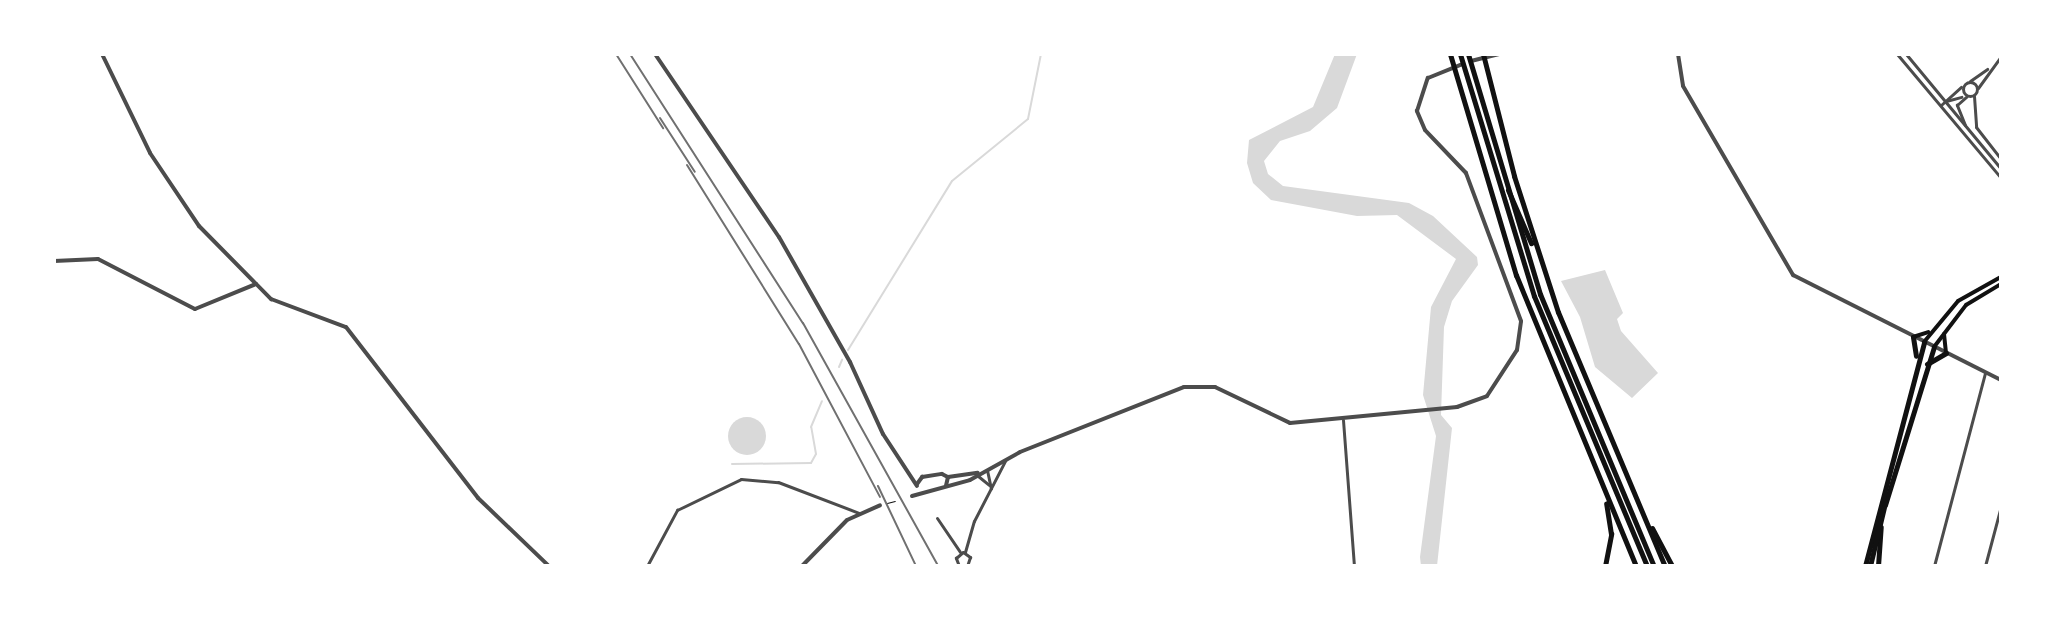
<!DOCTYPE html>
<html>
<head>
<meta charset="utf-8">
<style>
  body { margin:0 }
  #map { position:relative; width:2055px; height:620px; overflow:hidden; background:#fff; font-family:Inter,sans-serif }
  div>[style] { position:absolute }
  .water>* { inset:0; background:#d9d9d9 }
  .round { border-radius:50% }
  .stream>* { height:2px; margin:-1px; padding:0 1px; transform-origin:1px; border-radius:1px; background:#d9d9d9 }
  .path>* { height:1px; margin:-0.5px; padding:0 0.5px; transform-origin:0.5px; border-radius:0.5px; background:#111 }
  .minor>* { height:3px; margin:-1.5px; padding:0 1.5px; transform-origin:1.5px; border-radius:1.5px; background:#4c4c4c }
  .minor>.ring { margin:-1.5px; padding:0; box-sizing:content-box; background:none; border:3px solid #4c4c4c; border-radius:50% }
  .tertiary>* { height:4px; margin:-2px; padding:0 2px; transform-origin:2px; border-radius:2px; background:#4c4c4c }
  .secondary>* { height:4px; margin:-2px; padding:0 2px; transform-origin:2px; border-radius:2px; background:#111 }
  .trunk>* { height:5px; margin:-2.5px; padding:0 2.5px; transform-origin:2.5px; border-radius:2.5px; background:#111 }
  .motorway>* { height:5px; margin:-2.5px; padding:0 2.5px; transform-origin:2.5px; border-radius:2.5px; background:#111 }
  .rail>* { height:2px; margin:-1px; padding:0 1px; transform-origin:1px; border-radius:1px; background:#707070 }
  span { translate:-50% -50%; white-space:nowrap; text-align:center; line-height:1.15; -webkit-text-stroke:6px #fff; paint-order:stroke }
  .frame { position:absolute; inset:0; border:56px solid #fff; pointer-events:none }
</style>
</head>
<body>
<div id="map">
  <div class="water">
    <div style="clip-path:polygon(1335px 54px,1357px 54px,1337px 108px,1310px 131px,1280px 141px,1264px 161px,1268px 174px,1283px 186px,1409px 203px,1433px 216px,1477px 257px,1478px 265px,1452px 301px,1444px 327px,1441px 415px,1452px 428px,1437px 566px,1421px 566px,1420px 557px,1436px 436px,1423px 395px,1431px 307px,1456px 259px,1397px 215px,1357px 216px,1271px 200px,1253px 183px,1247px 163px,1249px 140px,1313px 107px)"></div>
    <div style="clip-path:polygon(1605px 270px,1623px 313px,1617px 319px,1621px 331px,1658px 373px,1632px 398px,1595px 367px,1580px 317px,1561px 281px)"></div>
    <div class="round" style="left:728px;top:417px;width:38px;height:38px"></div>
  </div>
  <div class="stream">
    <div style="left:848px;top:350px;width:198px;rotate:-58.4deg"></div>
    <div style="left:952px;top:181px;width:98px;rotate:-39.2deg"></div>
    <div style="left:1028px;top:119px;width:66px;rotate:-78.7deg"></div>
    <div style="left:839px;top:367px;width:8px;rotate:-67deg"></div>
    <div style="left:732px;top:464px;width:79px;rotate:-0.7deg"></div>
    <div style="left:811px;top:463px;width:10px;rotate:-61deg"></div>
    <div style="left:816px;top:454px;width:27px;rotate:-100deg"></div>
    <div style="left:811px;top:427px;width:28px;rotate:-67deg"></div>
  </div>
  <div class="path">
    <div style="left:887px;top:503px;width:8px;rotate:-14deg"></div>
  </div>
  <div class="minor">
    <div style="left:1897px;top:54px;width:162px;rotate:50deg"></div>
    <div style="left:1906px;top:54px;width:149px;rotate:50.4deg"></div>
    <div style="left:1970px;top:81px;width:21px;rotate:-35deg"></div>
    <div class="ring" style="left:1963px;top:82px;width:11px;height:11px"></div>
    <div style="left:1978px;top:88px;width:39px;rotate:-54deg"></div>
    <div style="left:1974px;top:96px;width:31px;rotate:86deg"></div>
    <div style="left:1976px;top:127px;width:41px;rotate:52deg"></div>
    <div style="left:1946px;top:101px;width:16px;rotate:-15deg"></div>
    <div style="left:1941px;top:105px;width:27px;rotate:-42deg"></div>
    <div style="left:1965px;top:125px;width:22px;rotate:-112deg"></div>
    <div style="left:1957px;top:105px;width:13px;rotate:-42deg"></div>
    <div style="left:1343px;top:420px;width:146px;rotate:85.7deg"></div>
    <div style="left:987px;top:470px;width:19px;rotate:78deg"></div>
    <div style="left:978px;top:476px;width:14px;rotate:39deg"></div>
    <div style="left:937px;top:518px;width:41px;rotate:55.9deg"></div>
    <div style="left:965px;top:552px;width:32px;rotate:-74deg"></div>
    <div style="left:974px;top:521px;width:68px;rotate:-62.7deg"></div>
    <div style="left:647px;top:566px;width:64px;rotate:-61.8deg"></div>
    <div style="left:677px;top:510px;width:71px;rotate:-25.8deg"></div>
    <div style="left:741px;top:479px;width:37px;rotate:5deg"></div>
    <div style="left:778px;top:482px;width:87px;rotate:20.9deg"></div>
    <div style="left:959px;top:566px;width:9px;rotate:-111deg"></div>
    <div style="left:956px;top:558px;width:9px;rotate:-41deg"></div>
    <div style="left:963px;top:552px;width:9px;rotate:36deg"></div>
    <div style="left:970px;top:557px;width:9px;rotate:108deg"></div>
    <div style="left:1934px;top:566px;width:200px;rotate:-75.2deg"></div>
    <div style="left:1985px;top:566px;width:62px;rotate:-75.1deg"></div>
  </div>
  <div class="tertiary">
    <div style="left:102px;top:54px;width:110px;rotate:64.1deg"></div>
    <div style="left:150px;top:153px;width:88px;rotate:56.1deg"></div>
    <div style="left:199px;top:226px;width:103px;rotate:45.4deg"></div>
    <div style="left:271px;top:299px;width:80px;rotate:20.5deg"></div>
    <div style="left:346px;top:327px;width:216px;rotate:52.3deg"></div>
    <div style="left:478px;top:498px;width:98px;rotate:43.8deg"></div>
    <div style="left:655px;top:54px;width:221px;rotate:55.9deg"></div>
    <div style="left:779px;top:237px;width:144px;rotate:60.4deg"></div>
    <div style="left:850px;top:362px;width:79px;rotate:65.4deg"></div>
    <div style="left:883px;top:434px;width:62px;rotate:56.8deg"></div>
    <div style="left:1678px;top:54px;width:32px;rotate:81deg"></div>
    <div style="left:1683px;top:86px;width:219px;rotate:59.8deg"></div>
    <div style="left:1793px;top:275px;width:233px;rotate:26.8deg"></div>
    <div style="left:1471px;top:61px;width:30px;rotate:-14deg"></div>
    <div style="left:54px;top:261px;width:44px;rotate:-2.6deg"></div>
    <div style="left:98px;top:259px;width:109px;rotate:27.3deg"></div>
    <div style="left:195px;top:309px;width:66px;rotate:-22.3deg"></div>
    <div style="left:948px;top:477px;width:30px;rotate:-8deg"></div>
    <div style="left:917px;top:484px;width:9px;rotate:-54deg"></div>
    <div style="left:922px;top:477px;width:20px;rotate:-9deg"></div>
    <div style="left:942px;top:474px;width:7px;rotate:27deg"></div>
    <div style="left:948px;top:477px;width:9px;rotate:103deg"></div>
    <div style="left:912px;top:496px;width:60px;rotate:-15.4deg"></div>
    <div style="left:970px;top:480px;width:57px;rotate:-29.2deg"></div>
    <div style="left:1020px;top:452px;width:176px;rotate:-21.6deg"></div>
    <div style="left:1184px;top:387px;width:31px"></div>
    <div style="left:1215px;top:387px;width:83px;rotate:25.6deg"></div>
    <div style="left:1290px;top:423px;width:168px;rotate:-5.5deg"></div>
    <div style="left:1457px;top:407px;width:32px;rotate:-20deg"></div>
    <div style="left:1487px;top:396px;width:55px;rotate:-56.9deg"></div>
    <div style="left:1517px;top:350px;width:29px;rotate:-82deg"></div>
    <div style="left:1521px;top:321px;width:158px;rotate:-110.4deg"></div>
    <div style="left:1466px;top:173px;width:59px;rotate:-133.6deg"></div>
    <div style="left:1425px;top:130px;width:21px;rotate:-113deg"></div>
    <div style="left:1417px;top:111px;width:35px;rotate:-72deg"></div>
    <div style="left:1428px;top:78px;width:37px;rotate:-22deg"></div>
    <div style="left:802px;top:566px;width:64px;rotate:-45.6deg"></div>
    <div style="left:847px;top:520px;width:36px;rotate:-24deg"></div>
  </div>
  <div class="secondary">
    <div style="left:1944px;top:334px;width:19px;rotate:84deg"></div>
    <div style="left:1913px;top:337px;width:16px;rotate:-18deg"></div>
    <div style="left:1924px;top:342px;width:53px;rotate:-50.3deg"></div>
    <div style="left:1958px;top:301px;width:49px;rotate:-29.2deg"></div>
    <div style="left:1934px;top:347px;width:53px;rotate:-52.7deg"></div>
    <div style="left:1966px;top:305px;width:41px;rotate:-31deg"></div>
  </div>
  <div class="trunk">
    <div style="left:1913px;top:337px;width:19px;rotate:81deg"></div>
    <div style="left:1927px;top:364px;width:22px;rotate:-30deg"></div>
    <div style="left:1885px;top:505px;width:165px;rotate:-72.8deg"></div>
    <div style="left:1865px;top:566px;width:232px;rotate:-75.2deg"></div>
    <div style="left:1878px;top:566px;width:39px;rotate:-86deg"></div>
  </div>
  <div class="motorway">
    <div style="left:1450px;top:54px;width:231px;rotate:73.4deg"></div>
    <div style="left:1516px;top:275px;width:315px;rotate:67.6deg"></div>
    <div style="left:1460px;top:54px;width:253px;rotate:73deg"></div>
    <div style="left:1534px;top:296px;width:293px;rotate:67.3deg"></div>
    <div style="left:1468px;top:54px;width:251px;rotate:73.3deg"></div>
    <div style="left:1540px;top:294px;width:295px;rotate:67.3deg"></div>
    <div style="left:1483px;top:54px;width:126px;rotate:75.7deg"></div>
    <div style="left:1514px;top:176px;width:143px;rotate:72.1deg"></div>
    <div style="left:1558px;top:312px;width:276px;rotate:67.2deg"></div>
    <div style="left:1508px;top:190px;width:58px;rotate:66.5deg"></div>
    <div style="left:1652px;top:528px;width:43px;rotate:62.2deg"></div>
    <div style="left:1605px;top:566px;width:33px;rotate:-79deg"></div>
    <div style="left:1611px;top:534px;width:31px;rotate:-99deg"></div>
    <div style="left:1870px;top:566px;width:65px;rotate:-76.6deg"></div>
  </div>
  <div class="rail">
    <div style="left:616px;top:54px;width:88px;rotate:57.6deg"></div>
    <div style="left:630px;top:54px;width:320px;rotate:57.3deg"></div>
    <div style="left:803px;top:323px;width:278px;rotate:60.9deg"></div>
    <div style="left:660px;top:118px;width:64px;rotate:57.1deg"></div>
    <div style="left:687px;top:165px;width:211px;rotate:58deg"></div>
    <div style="left:799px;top:344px;width:173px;rotate:62.1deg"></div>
    <div style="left:878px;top:486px;width:89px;rotate:64.6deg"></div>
  </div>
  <div class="frame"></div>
</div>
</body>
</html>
